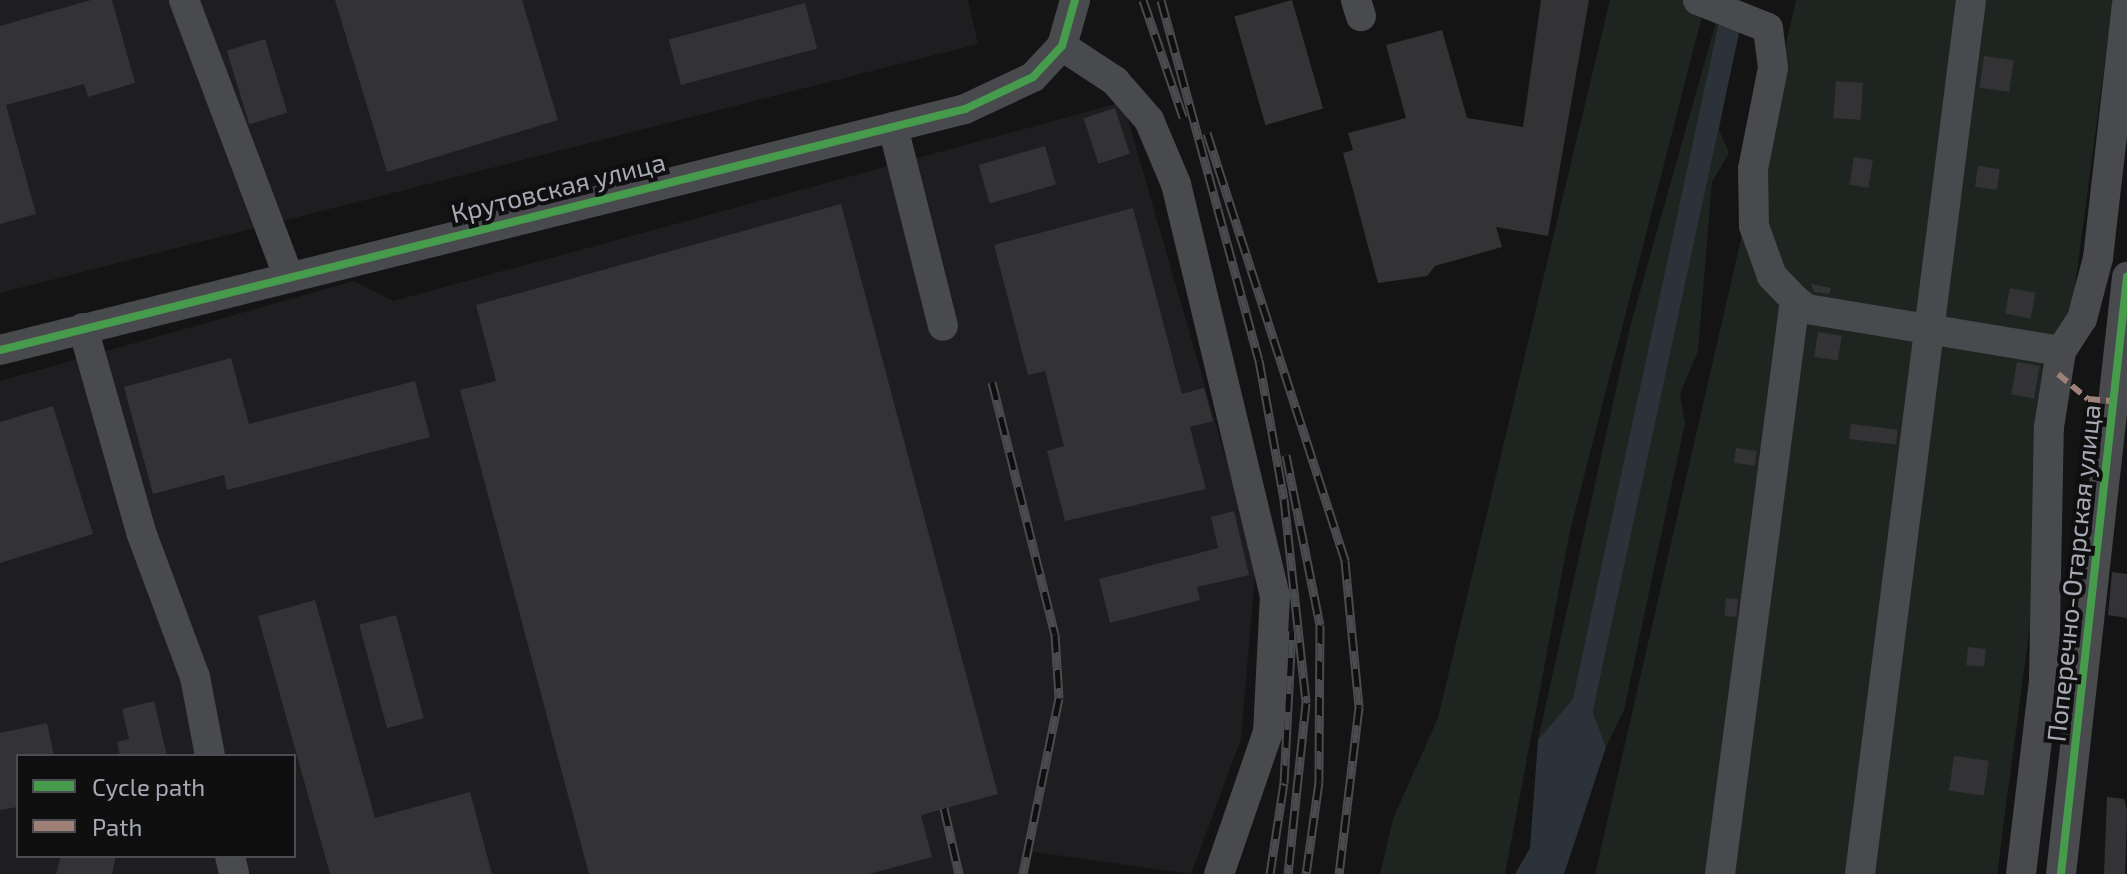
<!DOCTYPE html>
<html>
<head>
<meta charset="utf-8">
<style>
  body { margin:0 }
  #map { position:relative; width:2127px; height:874px; overflow:hidden; background:#141415; font-family:"Exo 2",sans-serif }
  div>[style] { position:absolute }
  .built>* { inset:0; background:#1e1e20 }
  .green>* { inset:0; background:#1e2520 }
  .water>* { inset:0; background:#2c3239 }
  .canal>* { height:22px; margin:-11px; padding:0 11px; transform-origin:11px; border-radius:11px; background:#2c3239 }
  .building>* { inset:0; background:#333336; transform-origin:0 0 }
  .minor>* { height:30px; margin:-15px; padding:0 15px; transform-origin:15px; border-radius:15px; background:#494a4d }
  .rail>* { height:9px; margin-top:-4.5px; transform-origin:0; background:repeating-linear-gradient(90deg,#0f0f10 0 18px,#4a4b4e 0 36px); box-sizing:border-box; border-block:2px solid #4a4b4e }
  .quiet>* { height:6px; margin-top:-3px; transform-origin:0; background:repeating-linear-gradient(90deg,#9e8076 0 12px,transparent 0 18px) }
  .cycleway>* { height:8px; margin:-4px; padding:0 4px; transform-origin:4px; border-radius:4px; background:#469c4c }
  span { translate:-50% -50%; white-space:nowrap; text-align:center; line-height:1.15; -webkit-text-stroke:8px #0f0f10; paint-order:stroke }
  .street-label { font-size:26px; color:#a7aab5 }
  .legend { position:absolute; left:16px; top:754px; width:280px; height:104px; box-sizing:border-box; background:#0f0f10; border:2px solid #4c4d52; margin:0; padding:10px 14px; list-style:none; font-size:24px; color:#a7aab5 }
  .legend li { display:flex; align-items:center; gap:16px; height:40px }
  .legend b { width:40px; border:2px solid #4c4d52 }
</style>
</head>
<body>
<div id="map">
  <div class="built">
    <div style="clip-path:polygon(0 0,968px 0,978px 44px,0 293px)"></div>
    <div style="clip-path:polygon(evenodd,1123px 102px,1256px 563px,1241px 739px,1191px 874px,1033px 852px,1028px 874px,0 874px,0 381px,354px 281px,393px 301px,1123px 102px,18px 756px,294px 756px,294px 856px,18px 856px,18px 756px)"></div>
  </div>
  <div class="green">
    <div style="clip-path:polygon(1610px 0,1706px 0,1570px 531px,1505px 874px,1380px 874px,1393px 819px,1438px 718px)"></div>
    <div style="clip-path:polygon(1796px 0,2113px 0,1997px 874px,1595px 874px)"></div>
    <div style="clip-path:polygon(1716px 22px,1734px 53px,1719px 130px,1729px 153px,1712px 182px,1698px 351px,1680px 394px,1685px 423px,1624px 710px,1606px 747px,1583px 687px,1538px 740px,1630px 327px)"></div>
  </div>
  <div class="water">
    <div style="clip-path:polygon(1583px 687px,1606px 747px,1564px 874px,1515px 874px,1530px 848px,1538px 740px)"></div>
  </div>
  <div class="canal">
    <div style="left:1580px;top:718px;width:711px;rotate:-77.82deg"></div>
  </div>
  <div class="building">
    <div style="clip-path:polygon(91px 0,112px 0,135px 83px,88px 97px,84px 84px,6px 105px,36px 214px,0 224px,0 26px)"></div>
    <div style="clip-path:polygon(335px 0,522px 0,558px 120px,387px 172px)"></div>
    <div style="left:1292px;top:0;width:113px;height:60px;rotate:74deg"></div>
    <div style="clip-path:polygon(1541px 0,1589px 0,1548px 236px,1496px 227px,1502px 247px,1435px 266px,1427px 276px,1378px 283px,1343px 153px,1353px 150px,1348px 133px,1406px 118px,1386px 45px,1442px 30px,1467px 118px,1523px 127px)"></div>
    <div style="left:805px;top:3px;width:47px;height:141px;rotate:75deg"></div>
    <div style="left:265px;top:39px;width:77px;height:40px;rotate:73deg"></div>
    <div style="left:1984px;top:56px;width:30px;height:32px;rotate:8deg"></div>
    <div style="left:1836px;top:81px;width:27px;height:37px;rotate:4deg"></div>
    <div style="left:1115px;top:108px;width:48px;height:33px;rotate:72deg"></div>
    <div style="left:1045px;top:146px;width:40px;height:69px;rotate:74deg"></div>
    <div style="left:1854px;top:157px;width:19px;height:28px;rotate:9deg"></div>
    <div style="left:1978px;top:166px;width:22px;height:21px;rotate:8deg"></div>
    <div style="clip-path:polygon(841px 204px,998px 794px,921px 815px,932px 857px,869px 874px,589px 874px,460px 390px,496px 381px,476px 305px)"></div>
    <div style="clip-path:polygon(1133px 208px,1182px 394px,1204px 388px,1213px 421px,1190px 427px,1206px 489px,1065px 521px,1047px 451px,1064px 446px,1045px 371px,1028px 375px,994px 245px)"></div>
    <div style="clip-path:polygon(1811px 284px,1831px 288px,1829px 294px,1814px 292px)"></div>
    <div style="left:2010px;top:288px;width:26px;height:26px;rotate:11deg"></div>
    <div style="left:1818px;top:332px;width:24px;height:25px;rotate:9deg"></div>
    <div style="clip-path:polygon(231px 358px,249px 424px,415px 381px,430px 437px,227px 490px,224px 475px,153px 494px,124px 387px)"></div>
    <div style="left:2017px;top:362px;width:23px;height:33px;rotate:10deg"></div>
    <div style="clip-path:polygon(53px 406px,93px 534px,0 563px,0 422px)"></div>
    <div style="left:1851px;top:424px;width:47px;height:15px;rotate:7deg"></div>
    <div style="left:1736px;top:448px;width:21px;height:15px;rotate:8deg"></div>
    <div style="clip-path:polygon(1234px 511px,1249px 575px,1197px 587px,1200px 600px,1110px 623px,1099px 579px,1218px 548px,1211px 517px)"></div>
    <div style="clip-path:polygon(2112px 572px,2127px 574px,2127px 618px,2108px 615px)"></div>
    <div style="left:1726px;top:598px;width:12px;height:18px;rotate:5deg"></div>
    <div style="clip-path:polygon(315px 600px,375px 818px,470px 792px,492px 874px,330px 874px,258px 616px)"></div>
    <div style="left:396px;top:615px;width:107px;height:38px;rotate:75deg"></div>
    <div style="left:1968px;top:647px;width:18px;height:18px;rotate:6deg"></div>
    <div style="clip-path:polygon(154px 701px,167px 756px,120px 756px,117px 742px,129px 739px,122px 709px)"></div>
    <div style="clip-path:polygon(47px 723px,54px 756px,18px 756px,18px 807px,0 810px,0 733px)"></div>
    <div style="left:1954px;top:756px;width:35px;height:35px;rotate:8deg"></div>
    <div style="clip-path:polygon(2107px 797px,2124px 799px,2127px 811px,2125px 874px,2104px 874px)"></div>
    <div style="clip-path:polygon(61px 856px,116px 856px,112px 874px,56px 874px)"></div>
  </div>
  <div class="minor">
    <div style="left:184px;top:0;width:292px;rotate:69.3deg"></div>
    <div style="left:1356px;top:0;width:17px;rotate:73deg"></div>
    <div style="left:1698px;top:0;width:75px;rotate:21.8deg"></div>
    <div style="left:1768px;top:28px;width:40px;rotate:82.9deg"></div>
    <div style="left:1773px;top:68px;width:103px;rotate:101.2deg"></div>
    <div style="left:1753px;top:169px;width:57px;rotate:89deg"></div>
    <div style="left:1754px;top:226px;width:53px;rotate:70.2deg"></div>
    <div style="left:1772px;top:276px;width:33px;rotate:46deg"></div>
    <div style="left:1795px;top:300px;width:15px;rotate:37deg"></div>
    <div style="left:1807px;top:309px;width:257px;rotate:9.4deg"></div>
    <div style="left:1062px;top:46px;width:64px;rotate:33.4deg"></div>
    <div style="left:1115px;top:81px;width:52px;rotate:48.9deg"></div>
    <div style="left:1149px;top:120px;width:69px;rotate:67.1deg"></div>
    <div style="left:1176px;top:184px;width:423px;rotate:76.5deg"></div>
    <div style="left:1275px;top:595px;width:137px;rotate:92.9deg"></div>
    <div style="left:1268px;top:732px;width:150px;rotate:109deg"></div>
    <div style="left:893px;top:127px;width:205px;rotate:75.9deg"></div>
    <div style="left:83px;top:328px;width:212px;rotate:74.1deg"></div>
    <div style="left:141px;top:532px;width:155px;rotate:69.6deg"></div>
    <div style="left:195px;top:677px;width:80px;rotate:79.2deg"></div>
    <div style="left:0;top:350px;width:995px;rotate:-14.02deg"></div>
    <div style="left:965px;top:109px;width:75px;rotate:-25.2deg"></div>
    <div style="left:1033px;top:77px;width:42px;rotate:-46.9deg"></div>
    <div style="left:1062px;top:46px;width:48px;rotate:-74.2deg"></div>
    <div style="left:230px;top:856px;width:18px;rotate:77deg"></div>
    <div style="left:1720px;top:874px;width:579px;rotate:-82.56deg"></div>
    <div style="left:1860px;top:874px;width:881px;rotate:-82.76deg"></div>
    <div style="left:2021px;top:874px;width:195px;rotate:-83.2deg"></div>
    <div style="left:2044px;top:680px;width:253px;rotate:-88.9deg"></div>
    <div style="left:2049px;top:427px;width:77px;rotate:-81deg"></div>
    <div style="left:2061px;top:351px;width:38px;rotate:-57deg"></div>
    <div style="left:2082px;top:319px;width:63px;rotate:-75.3deg"></div>
    <div style="left:2098px;top:258px;width:255px;rotate:-83.5deg"></div>
    <div style="left:2061px;top:874px;width:601px;rotate:-83.69deg"></div>
  </div>
  <div class="rail">
    <div style="left:1143px;top:0;width:124px;rotate:71.1deg"></div>
    <div style="left:1161px;top:0;width:373px;rotate:74.8deg"></div>
    <div style="left:1259px;top:360px;width:141px;rotate:79.8deg"></div>
    <div style="left:1284px;top:499px;width:205px;rotate:83.8deg"></div>
    <div style="left:1306px;top:703px;width:172px;rotate:96deg"></div>
    <div style="left:1207px;top:133px;width:450px;rotate:72.1deg"></div>
    <div style="left:1345px;top:561px;width:147px;rotate:84.5deg"></div>
    <div style="left:1359px;top:707px;width:168px;rotate:96.8deg"></div>
    <div style="left:992px;top:382px;width:260px;rotate:76deg"></div>
    <div style="left:1055px;top:634px;width:64px;rotate:86.4deg"></div>
    <div style="left:1059px;top:698px;width:180px;rotate:101.6deg"></div>
    <div style="left:1286px;top:455px;width:173px;rotate:78.7deg"></div>
    <div style="left:1320px;top:625px;width:157px;rotate:90.4deg"></div>
    <div style="left:1319px;top:782px;width:93px;rotate:98deg"></div>
    <div style="left:944px;top:808px;width:68px;rotate:77.2deg"></div>
    <div style="left:1270px;top:874px;width:92px;rotate:-81.3deg"></div>
    <div style="left:1284px;top:783px;width:152px;rotate:-87deg"></div>
  </div>
  <div class="quiet">
    <div style="left:2058px;top:374px;width:39px;rotate:40deg"></div>
    <div style="left:2088px;top:399px;width:23px;rotate:5deg"></div>
  </div>
  <div class="cycleway">
    <div style="left:0;top:350px;width:995px;rotate:-14.02deg"></div>
    <div style="left:965px;top:109px;width:75px;rotate:-25.2deg"></div>
    <div style="left:1033px;top:77px;width:42px;rotate:-46.9deg"></div>
    <div style="left:1062px;top:46px;width:48px;rotate:-74.2deg"></div>
    <div style="left:2061px;top:874px;width:601px;rotate:-83.69deg"></div>
  </div>
  <div class="street-label">
    <span style="left:558px;top:187px;rotate:-14deg">Крутовская улица</span>
    <span style="left:2073px;top:573px;rotate:-84deg">Поперечно-Отарская улица</span>
  </div>
  <ul class="legend">
  <li><b style="height:10px;background:#469c4c"></b>Cycle path</li>
  <li><b style="height:10px;background:#9e8076"></b>Path</li>
  </ul>
</div>
</body>
</html>
